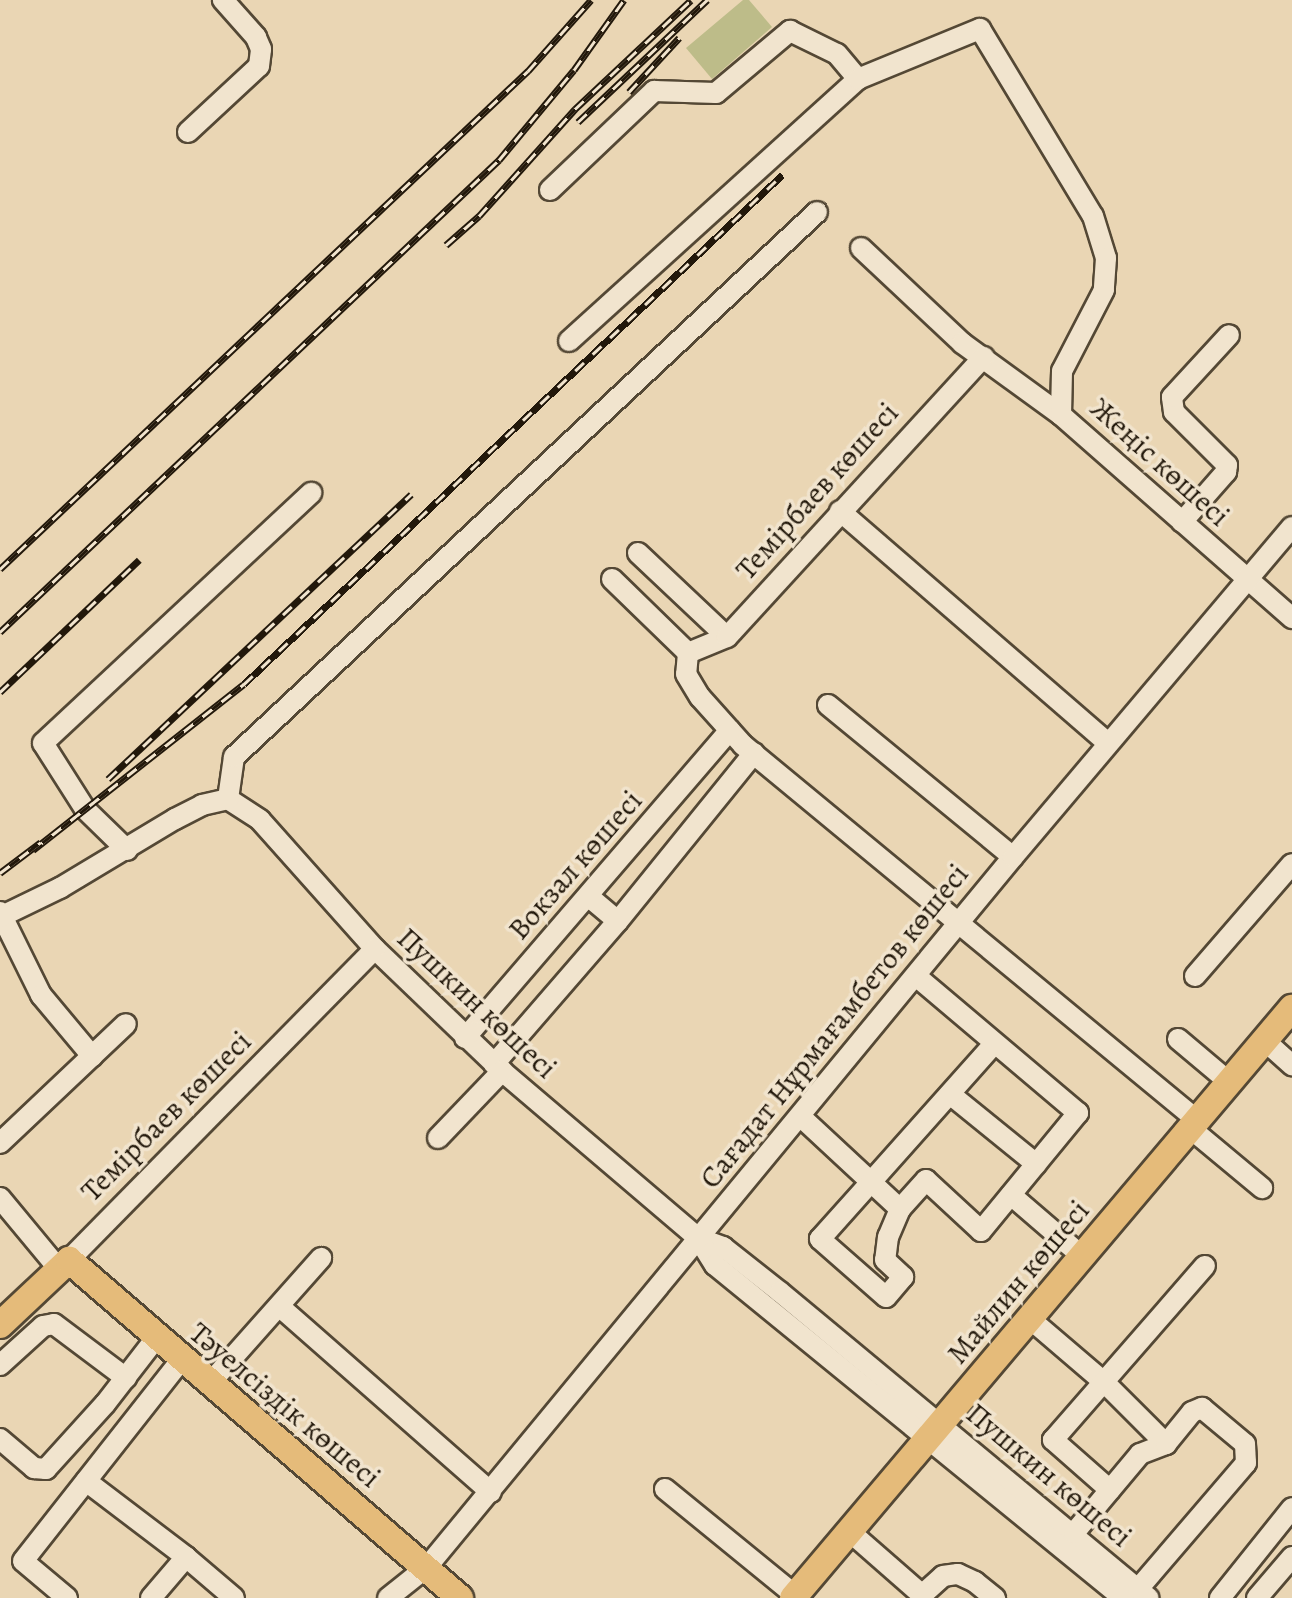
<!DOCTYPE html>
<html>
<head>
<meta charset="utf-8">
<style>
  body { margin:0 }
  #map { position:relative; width:1292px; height:1598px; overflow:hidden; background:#ead6b4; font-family:Alegreya,serif }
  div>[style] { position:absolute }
  .green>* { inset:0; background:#bdbc89 }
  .roads { filter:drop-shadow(2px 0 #544835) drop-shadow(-2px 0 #544835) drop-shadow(0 2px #544835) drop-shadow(0 -2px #544835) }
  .minor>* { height:20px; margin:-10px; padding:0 10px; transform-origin:10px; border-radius:10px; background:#f1e4ce }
  .major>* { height:26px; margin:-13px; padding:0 13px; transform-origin:13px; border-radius:13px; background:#e5bb7a }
  .rail>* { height:7px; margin-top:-3.5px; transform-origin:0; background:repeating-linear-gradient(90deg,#f1e4ce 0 12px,#22180b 0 24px); box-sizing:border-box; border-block:2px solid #22180b }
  span { translate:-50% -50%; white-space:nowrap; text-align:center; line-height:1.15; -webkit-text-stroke:7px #f1e4ce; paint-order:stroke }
  .street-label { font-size:30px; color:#22180b }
</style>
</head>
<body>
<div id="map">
  <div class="green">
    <div style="clip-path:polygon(743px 0,749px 0,772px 27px,712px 79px,686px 48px)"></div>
  </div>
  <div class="roads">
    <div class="minor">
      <div style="left:188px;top:132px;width:97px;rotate:-42.9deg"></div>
      <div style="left:259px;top:66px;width:17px;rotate:-83deg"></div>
      <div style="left:261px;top:49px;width:13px;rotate:-113deg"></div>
      <div style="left:256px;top:37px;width:50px;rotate:-131.7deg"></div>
      <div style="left:550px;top:190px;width:144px;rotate:-43.6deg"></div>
      <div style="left:654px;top:91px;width:62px;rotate:1.8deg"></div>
      <div style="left:716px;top:93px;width:97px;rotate:-40deg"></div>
      <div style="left:790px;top:31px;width:52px;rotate:26.1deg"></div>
      <div style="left:837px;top:54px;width:33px;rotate:50deg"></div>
      <div style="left:861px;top:248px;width:139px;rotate:43.2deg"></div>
      <div style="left:962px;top:343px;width:122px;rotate:36deg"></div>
      <div style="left:1061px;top:415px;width:308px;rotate:41.3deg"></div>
      <div style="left:569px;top:341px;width:390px;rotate:-42.2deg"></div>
      <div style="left:858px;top:79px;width:132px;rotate:-22.3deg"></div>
      <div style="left:980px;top:29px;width:218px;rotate:58.9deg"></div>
      <div style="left:1093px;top:216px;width:44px;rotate:72.8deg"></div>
      <div style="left:1106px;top:258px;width:32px;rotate:94deg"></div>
      <div style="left:1104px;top:290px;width:91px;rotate:117.4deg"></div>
      <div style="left:1062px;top:371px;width:44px;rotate:91.3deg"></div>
      <div style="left:840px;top:511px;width:354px;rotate:40.9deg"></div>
      <div style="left:1182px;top:522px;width:67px;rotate:-48.7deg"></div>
      <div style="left:1226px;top:472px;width:7px;rotate:-82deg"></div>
      <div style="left:1227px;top:465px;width:75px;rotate:-135deg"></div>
      <div style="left:1174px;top:412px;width:15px;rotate:-98deg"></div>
      <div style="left:1172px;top:397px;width:84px;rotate:-47.4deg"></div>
      <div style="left:638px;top:553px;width:122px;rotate:43.3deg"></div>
      <div style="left:612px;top:579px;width:106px;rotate:44.2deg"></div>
      <div style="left:688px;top:653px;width:21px;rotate:95deg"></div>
      <div style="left:686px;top:674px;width:27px;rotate:59deg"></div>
      <div style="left:700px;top:697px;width:64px;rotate:48.1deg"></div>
      <div style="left:743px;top:745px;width:589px;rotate:39.56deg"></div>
      <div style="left:688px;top:653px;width:42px;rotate:-22.3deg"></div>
      <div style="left:727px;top:637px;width:380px;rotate:-47.5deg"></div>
      <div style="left:828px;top:705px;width:239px;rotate:39.4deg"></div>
      <div style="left:228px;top:799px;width:38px;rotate:33deg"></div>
      <div style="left:260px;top:820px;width:173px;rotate:48.3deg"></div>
      <div style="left:375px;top:949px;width:176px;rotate:43.8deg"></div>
      <div style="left:502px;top:1071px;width:257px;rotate:40.4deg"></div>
      <div style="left:698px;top:1238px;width:27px;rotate:20deg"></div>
      <div style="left:723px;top:1247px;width:73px;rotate:38.3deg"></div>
      <div style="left:780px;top:1292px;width:479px;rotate:39.7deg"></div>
      <div style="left:228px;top:799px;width:42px;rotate:-81.9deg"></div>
      <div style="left:234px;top:757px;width:798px;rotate:-43.07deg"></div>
      <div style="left:127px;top:850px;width:59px;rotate:-135.7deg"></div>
      <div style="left:85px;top:809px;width:78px;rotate:-122.5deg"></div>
      <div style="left:43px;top:743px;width:367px;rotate:-43deg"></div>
      <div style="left:588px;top:896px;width:39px;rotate:40deg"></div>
      <div style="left:0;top:912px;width:93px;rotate:63.7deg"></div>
      <div style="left:41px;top:995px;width:80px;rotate:50.1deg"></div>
      <div style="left:0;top:917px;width:67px;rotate:-25.8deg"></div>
      <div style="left:60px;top:888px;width:134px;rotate:-31deg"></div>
      <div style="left:175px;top:819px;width:30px;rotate:-27deg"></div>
      <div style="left:202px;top:805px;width:27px;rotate:-13deg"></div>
      <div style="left:1195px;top:976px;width:148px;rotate:-49.1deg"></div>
      <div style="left:465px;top:1038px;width:406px;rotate:-49.3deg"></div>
      <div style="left:1178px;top:1039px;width:67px;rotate:40.1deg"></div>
      <div style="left:1264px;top:1040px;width:38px;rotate:42deg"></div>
      <div style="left:494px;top:1064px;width:189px;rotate:-49.1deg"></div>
      <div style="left:618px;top:921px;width:216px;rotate:-51deg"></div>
      <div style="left:950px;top:1094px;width:111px;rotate:39.1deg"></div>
      <div style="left:800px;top:1116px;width:97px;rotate:42.9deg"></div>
      <div style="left:871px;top:1182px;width:40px;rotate:43deg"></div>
      <div style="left:900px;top:1209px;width:30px;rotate:113deg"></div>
      <div style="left:888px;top:1237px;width:23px;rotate:97deg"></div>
      <div style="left:885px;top:1260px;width:25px;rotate:43deg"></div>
      <div style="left:903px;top:1277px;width:26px;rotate:130deg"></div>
      <div style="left:886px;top:1297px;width:88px;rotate:-138.7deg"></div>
      <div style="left:820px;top:1239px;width:76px;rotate:-48.2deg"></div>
      <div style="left:871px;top:1182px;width:185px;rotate:-48.3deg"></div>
      <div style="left:1190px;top:1128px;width:94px;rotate:39.8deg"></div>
      <div style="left:438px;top:1138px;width:93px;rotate:-46.3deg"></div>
      <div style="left:0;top:1143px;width:173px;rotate:-43.4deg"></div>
      <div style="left:1011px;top:1195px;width:94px;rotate:40.7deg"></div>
      <div style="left:0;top:1198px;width:92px;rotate:50.3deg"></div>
      <div style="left:900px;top:1209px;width:39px;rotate:-48deg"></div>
      <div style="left:926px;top:1180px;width:75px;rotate:42.8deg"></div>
      <div style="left:981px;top:1231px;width:153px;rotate:-50.6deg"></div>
      <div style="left:1078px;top:1113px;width:212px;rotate:-139.8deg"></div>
      <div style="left:698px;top:1238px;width:32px;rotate:58deg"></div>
      <div style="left:715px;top:1265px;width:527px;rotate:39.22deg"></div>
      <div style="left:69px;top:1260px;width:436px;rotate:-45.5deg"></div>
      <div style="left:279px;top:1306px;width:282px;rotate:41.3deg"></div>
      <div style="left:1029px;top:1318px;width:99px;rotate:40.5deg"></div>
      <div style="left:1104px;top:1382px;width:88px;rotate:45deg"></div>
      <div style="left:0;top:1365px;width:58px;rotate:-42.2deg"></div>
      <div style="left:43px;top:1326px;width:11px;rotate:-10deg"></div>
      <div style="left:54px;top:1324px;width:90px;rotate:36.9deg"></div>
      <div style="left:211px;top:1382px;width:166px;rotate:-48.4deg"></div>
      <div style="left:0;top:1439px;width:45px;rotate:40.5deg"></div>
      <div style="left:34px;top:1468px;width:12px;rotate:5deg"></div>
      <div style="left:46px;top:1469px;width:88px;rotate:-47.8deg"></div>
      <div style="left:105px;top:1404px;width:83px;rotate:-52.3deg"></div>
      <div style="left:86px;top:1481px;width:126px;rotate:37.2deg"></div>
      <div style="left:665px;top:1489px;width:168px;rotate:39.2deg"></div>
      <div style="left:1110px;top:1490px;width:76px;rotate:-138.7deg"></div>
      <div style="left:1053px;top:1440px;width:231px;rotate:-48.9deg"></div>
      <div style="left:849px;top:1531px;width:97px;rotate:41.2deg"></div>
      <div style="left:922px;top:1595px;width:28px;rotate:-42deg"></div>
      <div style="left:943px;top:1576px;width:15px;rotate:-8deg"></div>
      <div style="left:958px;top:1574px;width:19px;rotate:25deg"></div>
      <div style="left:975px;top:1582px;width:26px;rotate:39deg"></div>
      <div style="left:1074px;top:1533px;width:103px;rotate:-50.1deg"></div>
      <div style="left:1140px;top:1454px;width:28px;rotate:-21deg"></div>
      <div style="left:1166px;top:1444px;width:41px;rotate:-50.9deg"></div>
      <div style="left:1192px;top:1412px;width:11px;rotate:-22deg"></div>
      <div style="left:1202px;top:1408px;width:56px;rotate:39.9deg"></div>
      <div style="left:1245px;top:1444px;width:19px;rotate:87deg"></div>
      <div style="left:1246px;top:1463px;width:166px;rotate:130.6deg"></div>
      <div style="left:67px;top:1598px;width:57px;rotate:-139.9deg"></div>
      <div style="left:23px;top:1561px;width:257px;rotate:-51.8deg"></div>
      <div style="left:151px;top:1598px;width:54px;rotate:-49.5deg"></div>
      <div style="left:186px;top:1557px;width:63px;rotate:40.5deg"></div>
      <div style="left:388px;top:1598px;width:50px;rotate:-38.5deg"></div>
      <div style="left:427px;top:1567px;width:921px;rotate:-50.47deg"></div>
      <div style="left:1013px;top:857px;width:432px;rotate:-49.8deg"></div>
      <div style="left:1220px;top:1598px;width:115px;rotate:-51.3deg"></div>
      <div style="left:1257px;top:1598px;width:54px;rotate:-49.5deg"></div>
    </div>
    <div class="major">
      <div style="left:0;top:1325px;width:95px;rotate:-43.3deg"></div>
      <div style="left:69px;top:1260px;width:517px;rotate:40.84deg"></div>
      <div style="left:793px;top:1598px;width:773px;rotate:-49.78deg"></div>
    </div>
  </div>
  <div class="rail">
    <div style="left:629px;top:92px;width:74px;rotate:-47.2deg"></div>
    <div style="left:578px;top:122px;width:178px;rotate:-43.4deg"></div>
    <div style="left:446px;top:245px;width:44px;rotate:-41.3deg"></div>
    <div style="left:479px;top:216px;width:144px;rotate:-48.1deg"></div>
    <div style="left:575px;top:109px;width:159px;rotate:-43.2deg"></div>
    <div style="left:0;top:569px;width:726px;rotate:-43.33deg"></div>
    <div style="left:528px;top:71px;width:95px;rotate:-48.4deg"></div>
    <div style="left:0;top:632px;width:687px;rotate:-43.41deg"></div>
    <div style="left:499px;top:160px;width:117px;rotate:-50.2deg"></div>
    <div style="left:574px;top:70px;width:86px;rotate:-54.5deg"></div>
    <div style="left:0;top:692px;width:192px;rotate:-43.5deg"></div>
    <div style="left:108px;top:779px;width:416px;rotate:-43.2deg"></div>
    <div style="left:33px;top:850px;width:268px;rotate:-38.2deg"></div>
    <div style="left:244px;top:684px;width:741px;rotate:-43.41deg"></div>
    <div style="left:0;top:873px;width:51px;rotate:-37.1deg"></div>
  </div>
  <div class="street-label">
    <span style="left:1160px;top:462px;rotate:42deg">Жеңіс көшесі</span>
    <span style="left:817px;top:491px;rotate:-48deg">Темірбаев көшесі</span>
    <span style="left:575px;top:865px;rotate:-49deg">Вокзал көшесі</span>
    <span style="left:477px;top:1003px;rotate:43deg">Пушкин көшесі</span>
    <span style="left:834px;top:1026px;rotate:-51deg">Сағадат Нұрмағамбетов көшесі</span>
    <span style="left:166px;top:1116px;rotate:-45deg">Темірбаев көшесі</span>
    <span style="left:1018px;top:1282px;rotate:-50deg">Майлин көшесі</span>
    <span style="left:285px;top:1405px;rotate:40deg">Тәуелсіздік көшесі</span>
    <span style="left:1049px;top:1475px;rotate:40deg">Пушкин көшесі</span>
  </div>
</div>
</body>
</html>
